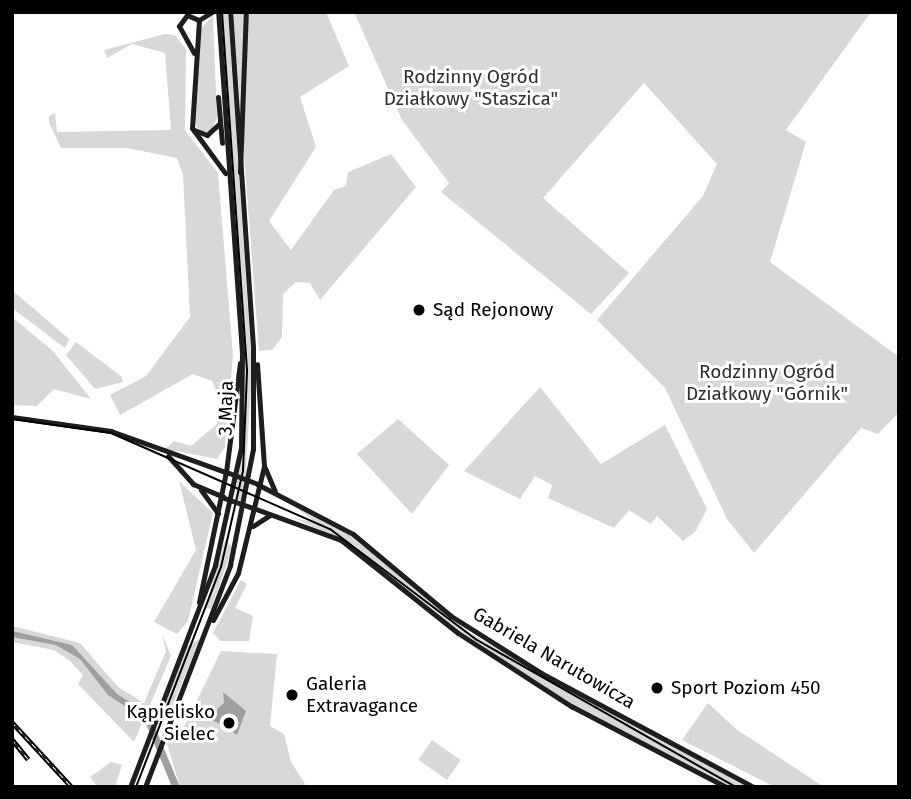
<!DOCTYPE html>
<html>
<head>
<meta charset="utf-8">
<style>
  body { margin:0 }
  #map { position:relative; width:911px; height:799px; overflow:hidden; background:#fff; font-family:"Fira Sans",sans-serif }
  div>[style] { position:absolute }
  .green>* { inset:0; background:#d8d8d8; transform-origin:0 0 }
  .water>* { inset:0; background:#9f9f9f }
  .secondary>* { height:5px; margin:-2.5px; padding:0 2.5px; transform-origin:2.5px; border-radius:2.5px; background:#1e1e1e }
  .tram>* { height:2px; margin:-1px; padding:0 1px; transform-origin:1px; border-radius:1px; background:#000 }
  .rail>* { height:4.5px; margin-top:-2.25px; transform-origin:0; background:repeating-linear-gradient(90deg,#fff 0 5px,#000 0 10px); box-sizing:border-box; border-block:2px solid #000 }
  .secondary-bridge>* { height:5px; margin:-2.5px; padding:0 2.5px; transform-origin:2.5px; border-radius:2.5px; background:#1e1e1e }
  .dots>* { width:19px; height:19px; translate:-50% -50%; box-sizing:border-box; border:4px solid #fff; border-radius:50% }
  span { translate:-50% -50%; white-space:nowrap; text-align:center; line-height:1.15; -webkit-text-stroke:6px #fff; paint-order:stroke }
  .park-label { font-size:19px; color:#2f2f2f }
  .poi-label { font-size:19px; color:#000 }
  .left { translate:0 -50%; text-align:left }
  .right { translate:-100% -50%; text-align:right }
  .street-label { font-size:19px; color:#000 }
  .frame { position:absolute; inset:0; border:14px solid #000; pointer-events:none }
</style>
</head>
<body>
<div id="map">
  <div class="green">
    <div style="clip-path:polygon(220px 12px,228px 12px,252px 368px,244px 502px,235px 499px,246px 392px)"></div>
    <div style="clip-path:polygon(233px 12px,326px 12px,349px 66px,300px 97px,316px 147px,269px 221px,291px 250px,334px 190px,346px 186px,348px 172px,391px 154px,416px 187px,320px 300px,310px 283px,296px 282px,283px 294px,282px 337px,272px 350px,259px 351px)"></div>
    <div style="clip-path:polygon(354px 12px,871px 12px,786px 130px,806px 142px,770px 262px,899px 357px,899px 412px,878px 434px,861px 428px,754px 553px,727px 519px,665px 388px,597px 320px,703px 196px,717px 164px,644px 83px,543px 198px,629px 273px,591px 314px,441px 192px,449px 183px,402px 120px)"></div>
    <div style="clip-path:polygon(213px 15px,217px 118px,210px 133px,198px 131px,194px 117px,200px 30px)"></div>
    <div style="clip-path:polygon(165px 34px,175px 35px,186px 49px,185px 130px,218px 173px,233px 355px,225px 447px,217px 459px,165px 449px,174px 441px,191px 446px,217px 424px,220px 399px,212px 381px,193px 374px,120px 415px,110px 395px,146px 376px,190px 317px,183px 175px,177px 158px,127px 148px,61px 148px,49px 123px,49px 116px,55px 113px,57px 132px,171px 130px,165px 53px,132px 44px,107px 58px,104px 50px)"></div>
    <div style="clip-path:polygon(12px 290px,69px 339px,65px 348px,12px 308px)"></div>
    <div style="clip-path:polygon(12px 317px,52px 350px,91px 399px,54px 389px,37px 406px,12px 405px)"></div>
    <div style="clip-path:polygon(76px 342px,122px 377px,123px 382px,95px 389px,66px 355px)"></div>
    <div style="clip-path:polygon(540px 387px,601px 464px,665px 425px,707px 509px,695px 532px,683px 541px,657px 516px,651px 524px,629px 510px,614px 528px,548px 498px,552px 485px,535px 476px,520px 499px,464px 471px)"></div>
    <div style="clip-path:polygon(398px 419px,449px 465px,412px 514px,357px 454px)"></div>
    <div style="clip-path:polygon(179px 481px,213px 513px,188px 621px,177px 634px,154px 622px,196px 550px)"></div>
    <div style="clip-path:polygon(296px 507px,348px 534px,470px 633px,749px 787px,730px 787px,583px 711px,461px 632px,354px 545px,291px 517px,316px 523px)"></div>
    <div style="clip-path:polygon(225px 540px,233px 547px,211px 609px,205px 608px)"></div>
    <div style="clip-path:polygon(241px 580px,247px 584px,235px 608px,253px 616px,249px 641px,220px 641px,213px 633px)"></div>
    <div style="clip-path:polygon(12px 626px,80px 643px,118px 687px,144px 703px,166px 651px,162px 634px,171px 656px,134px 742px,78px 684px,83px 675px,70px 661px,54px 650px,12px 642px)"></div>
    <div style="clip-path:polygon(200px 639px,167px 719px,160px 716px,187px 646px)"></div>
    <div style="clip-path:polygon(221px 651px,277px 654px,270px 726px,284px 734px,291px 762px,307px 787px,180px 787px,167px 744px,171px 732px,193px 737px,183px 729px)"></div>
    <div style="clip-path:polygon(708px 703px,736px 729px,824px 787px,775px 787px,682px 740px)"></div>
    <div style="left:432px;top:740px;width:35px;height:24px;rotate:35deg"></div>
    <div style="clip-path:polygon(111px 762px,122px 765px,115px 787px,98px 787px,90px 777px)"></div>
  </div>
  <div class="water">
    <div style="clip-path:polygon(12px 631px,72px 645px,117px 694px,150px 715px,180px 787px,172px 787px,144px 719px,108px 695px,80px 659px,56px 645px,12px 637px)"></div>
    <div style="clip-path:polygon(223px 692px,246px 711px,237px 735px,208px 717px,224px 703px)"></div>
  </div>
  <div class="secondary">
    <div style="left:199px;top:20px;width:108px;rotate:93.7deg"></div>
    <div style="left:192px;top:128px;width:56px;rotate:53.7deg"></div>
    <div style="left:199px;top:20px;width:15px;rotate:-32deg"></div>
    <div style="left:194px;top:53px;width:31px;rotate:-119deg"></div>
    <div style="left:179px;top:26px;width:14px;rotate:-54deg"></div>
    <div style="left:187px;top:15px;width:13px;rotate:23deg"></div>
    <div style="left:218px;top:97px;width:46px;rotate:85deg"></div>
    <div style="left:194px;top:130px;width:14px;rotate:21deg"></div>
    <div style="left:207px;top:135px;width:16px;rotate:-43deg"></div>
    <div style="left:240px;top:172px;width:160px;rotate:-87.9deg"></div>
    <div style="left:12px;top:417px;width:100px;rotate:8deg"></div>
    <div style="left:111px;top:431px;width:124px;rotate:19.7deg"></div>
    <div style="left:168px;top:456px;width:38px;rotate:48deg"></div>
    <div style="left:193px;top:484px;width:33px;rotate:23deg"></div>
    <div style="left:265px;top:468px;width:25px;rotate:67deg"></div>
    <div style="left:257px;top:484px;width:108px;rotate:27.5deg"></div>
    <div style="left:353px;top:534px;width:128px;rotate:39.9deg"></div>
    <div style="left:451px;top:616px;width:107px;rotate:32.3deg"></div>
    <div style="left:541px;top:673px;width:242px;rotate:28.2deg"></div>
    <div style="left:201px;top:490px;width:29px;rotate:54deg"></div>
    <div style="left:253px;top:508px;width:94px;rotate:20deg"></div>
    <div style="left:341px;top:540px;width:149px;rotate:38.5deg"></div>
    <div style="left:458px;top:633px;width:135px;rotate:32.9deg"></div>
    <div style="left:571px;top:706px;width:175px;rotate:27.6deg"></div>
    <div style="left:253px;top:526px;width:20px;rotate:-33deg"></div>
    <div style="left:199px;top:602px;width:133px;rotate:-78.3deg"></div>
    <div style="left:226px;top:472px;width:110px;rotate:-82.7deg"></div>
    <div style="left:213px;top:620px;width:53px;rotate:-62deg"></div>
    <div style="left:238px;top:573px;width:110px;rotate:-76.3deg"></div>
    <div style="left:264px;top:466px;width:102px;rotate:-93.9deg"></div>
    <div style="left:130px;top:787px;width:238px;rotate:-69deg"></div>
    <div style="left:215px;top:565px;width:120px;rotate:-77.5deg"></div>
    <div style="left:241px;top:448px;width:95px;rotate:-89.4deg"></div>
    <div style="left:242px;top:353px;width:342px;rotate:-94deg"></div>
    <div style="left:145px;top:787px;width:238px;rotate:-69deg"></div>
    <div style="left:230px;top:565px;width:118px;rotate:-78.8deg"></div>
    <div style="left:253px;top:449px;width:102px;rotate:-90deg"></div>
    <div style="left:253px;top:347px;width:336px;rotate:-93.9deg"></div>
  </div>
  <div class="tram">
    <div style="left:12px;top:419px;width:100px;rotate:8deg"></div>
    <div style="left:111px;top:433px;width:239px;rotate:23.7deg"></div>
    <div style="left:330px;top:529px;width:184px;rotate:37.1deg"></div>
    <div style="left:477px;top:640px;width:298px;rotate:29.6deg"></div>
    <div style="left:136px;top:787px;width:236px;rotate:-68.9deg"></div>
    <div style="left:221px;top:567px;width:98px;rotate:-77.1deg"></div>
    <div style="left:243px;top:471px;width:101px;rotate:-87.7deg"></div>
    <div style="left:247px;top:370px;width:359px;rotate:-94deg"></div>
  </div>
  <div class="rail">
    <div style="left:12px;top:722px;width:88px;rotate:47.3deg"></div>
    <div style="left:12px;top:739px;width:26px;rotate:51deg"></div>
  </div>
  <div class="secondary-bridge">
    <div style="left:229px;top:473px;width:30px;rotate:21deg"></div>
    <div style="left:224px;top:498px;width:31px;rotate:19deg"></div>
  </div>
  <div class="dots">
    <div style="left:419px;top:310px;background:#000"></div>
    <div style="left:657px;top:688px;background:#000"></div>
    <div style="left:292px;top:695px;background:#000"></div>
    <div style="left:229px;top:723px;background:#000"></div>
  </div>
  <div class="park-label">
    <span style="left:471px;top:88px">Rodzinny Ogród<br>Działkowy "Staszica"</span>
    <span style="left:767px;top:383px">Rodzinny Ogród<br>Działkowy "Górnik"</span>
  </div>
  <div class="poi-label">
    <span class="left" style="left:433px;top:310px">Sąd Rejonowy</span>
    <span class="left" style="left:306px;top:695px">Galeria<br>Extravagance</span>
    <span class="left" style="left:671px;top:688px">Sport Poziom 450</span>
    <span class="right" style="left:215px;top:723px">Kąpielisko<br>Sielec</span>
  </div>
  <div class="street-label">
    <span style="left:226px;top:408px;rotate:-89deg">3 Maja</span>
    <span style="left:554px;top:658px;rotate:30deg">Gabriela Narutowicza</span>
  </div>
  <div class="frame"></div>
</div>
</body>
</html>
